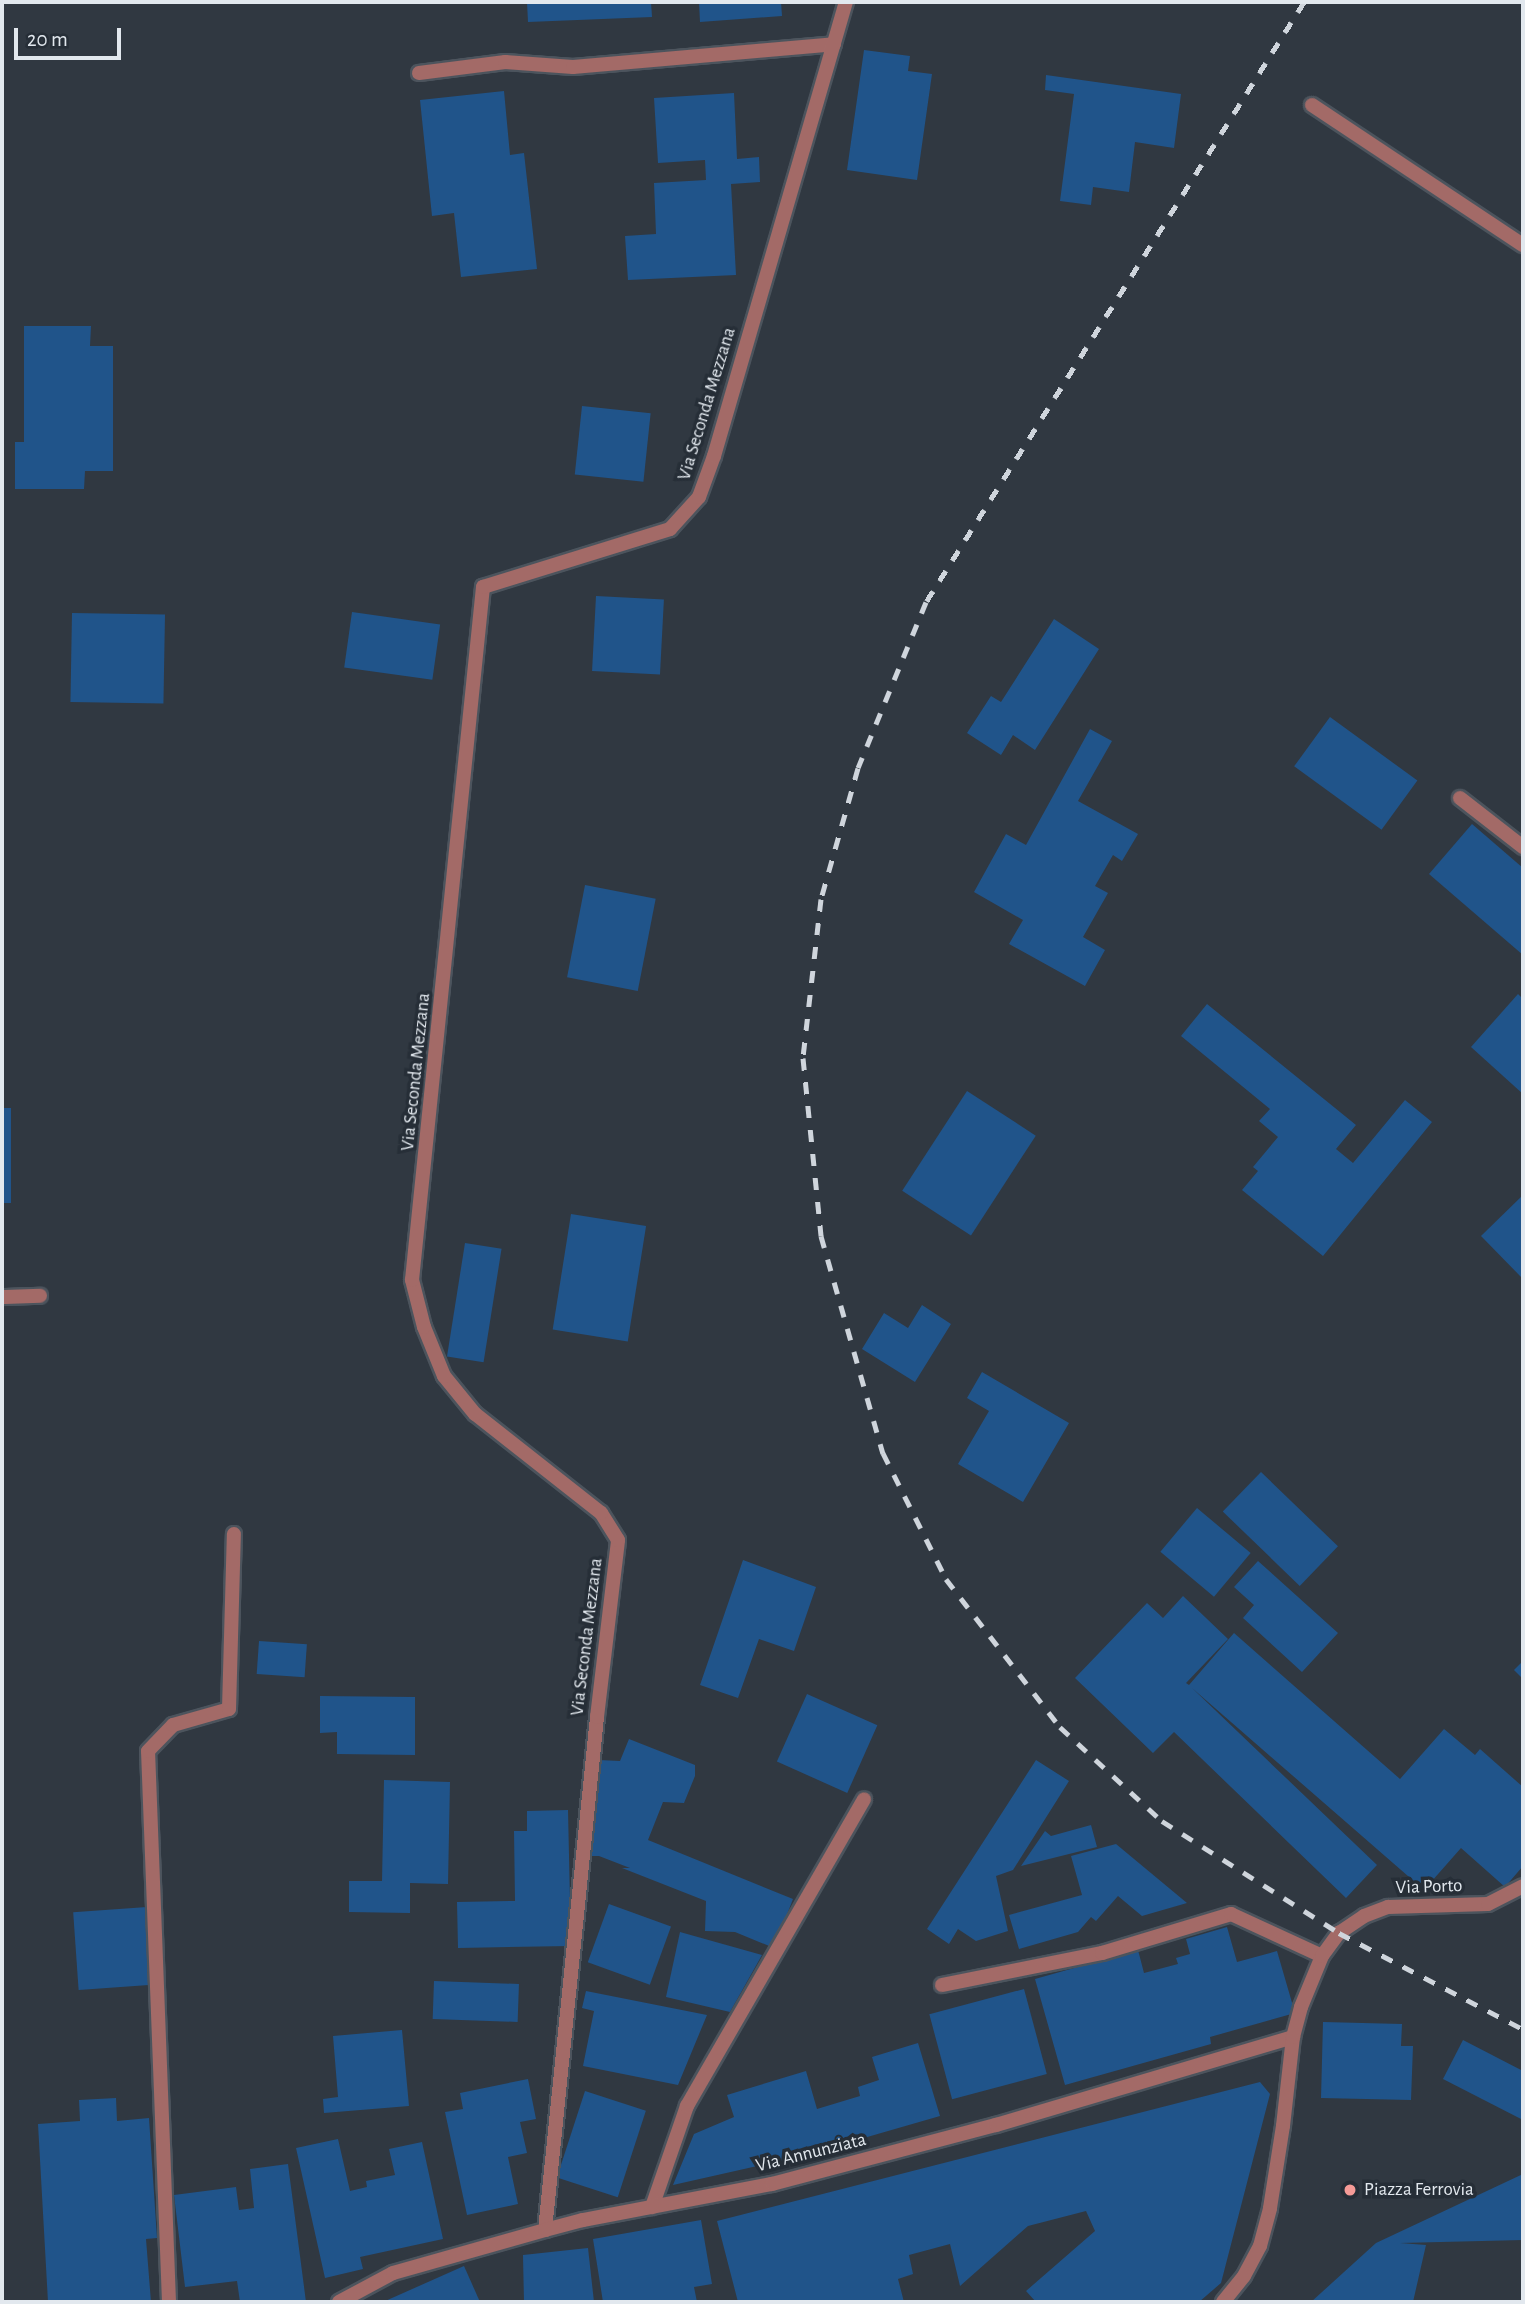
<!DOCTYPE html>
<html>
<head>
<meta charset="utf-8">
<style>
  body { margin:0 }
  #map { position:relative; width:1525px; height:2304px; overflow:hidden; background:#303841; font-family:"Alegreya Sans",sans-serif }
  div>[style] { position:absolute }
  .building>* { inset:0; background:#20548a; transform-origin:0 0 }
  .roads { filter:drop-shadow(2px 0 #4c545d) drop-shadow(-2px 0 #4c545d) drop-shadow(0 2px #4c545d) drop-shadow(0 -2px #4c545d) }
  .minor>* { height:14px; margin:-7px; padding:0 7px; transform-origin:7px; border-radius:7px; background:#a36a67 }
  .rail>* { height:5px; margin-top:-2.5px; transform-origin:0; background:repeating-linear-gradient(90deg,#cfd5dc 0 12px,transparent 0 24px) }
  .dots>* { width:19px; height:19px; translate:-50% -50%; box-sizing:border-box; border:4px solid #262e37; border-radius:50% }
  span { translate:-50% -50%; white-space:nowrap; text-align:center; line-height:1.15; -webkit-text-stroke:7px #262e37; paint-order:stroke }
  .street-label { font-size:19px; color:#e2e8ee }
  .poi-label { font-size:19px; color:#e2e8ee }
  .left { translate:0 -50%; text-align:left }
  .frame { position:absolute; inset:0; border:4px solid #e2e8ee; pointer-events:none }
  .scale { position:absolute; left:14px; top:28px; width:107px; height:32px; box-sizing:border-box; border:4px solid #e2e8ee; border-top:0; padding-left:9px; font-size:21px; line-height:24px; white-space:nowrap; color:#e2e8ee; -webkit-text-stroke:5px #262e37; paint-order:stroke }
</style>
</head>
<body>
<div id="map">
  <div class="building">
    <div style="clip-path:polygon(527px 2px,651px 2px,652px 17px,528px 22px)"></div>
    <div style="clip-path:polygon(699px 2px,781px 2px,782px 16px,700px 22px)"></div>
    <div style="clip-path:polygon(864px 50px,910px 56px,908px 71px,932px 74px,917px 180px,847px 170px)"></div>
    <div style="clip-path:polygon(1046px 75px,1181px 94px,1174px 148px,1135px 142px,1129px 192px,1093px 187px,1091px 205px,1060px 201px,1074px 94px,1045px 90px)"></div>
    <div style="clip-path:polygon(504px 91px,510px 155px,524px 153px,537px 269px,461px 277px,454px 213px,432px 216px,420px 100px)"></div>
    <div style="clip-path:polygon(734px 93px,737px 159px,759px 157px,760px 182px,731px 184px,736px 275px,628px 280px,625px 236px,656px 234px,654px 183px,706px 180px,705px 160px,658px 163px,654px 98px)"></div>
    <div style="clip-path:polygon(24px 326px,91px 326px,90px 346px,113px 346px,113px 471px,85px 471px,84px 489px,15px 489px,15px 442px,24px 442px)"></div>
    <div style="left:582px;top:406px;width:69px;height:69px;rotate:6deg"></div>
    <div style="left:596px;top:596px;width:68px;height:75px;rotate:3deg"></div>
    <div style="left:352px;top:612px;width:89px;height:56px;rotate:8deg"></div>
    <div style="left:72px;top:613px;width:93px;height:89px;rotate:1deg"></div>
    <div style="clip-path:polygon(1054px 619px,1099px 649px,1035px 750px,1013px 735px,1001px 755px,967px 733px,991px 696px,1001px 702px)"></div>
    <div style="left:1330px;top:717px;width:108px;height:61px;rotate:36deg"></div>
    <div style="clip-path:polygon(1090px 729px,1112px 741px,1078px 801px,1138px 834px,1122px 861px,1113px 855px,1095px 886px,1108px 893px,1083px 937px,1105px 950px,1085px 986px,1009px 944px,1023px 920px,974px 892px,1006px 834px,1026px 845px)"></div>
    <div style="clip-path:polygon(1472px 824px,1523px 868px,1523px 955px,1429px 874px)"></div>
    <div style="left:585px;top:885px;width:72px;height:94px;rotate:11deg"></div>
    <div style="clip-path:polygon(1518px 994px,1523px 999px,1523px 1094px,1471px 1047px)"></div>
    <div style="clip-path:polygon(1207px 1004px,1356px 1125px,1336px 1149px,1353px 1163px,1405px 1100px,1432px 1122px,1323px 1256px,1242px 1190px,1258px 1171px,1253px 1167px,1278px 1137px,1259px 1121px,1270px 1109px,1181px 1036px)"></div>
    <div style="left:967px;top:1091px;width:82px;height:119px;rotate:33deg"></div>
    <div style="left:2px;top:1108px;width:9px;height:95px"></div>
    <div style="clip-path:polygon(1523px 1195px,1523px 1279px,1481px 1236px)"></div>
    <div style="left:571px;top:1214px;width:76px;height:117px;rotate:9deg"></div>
    <div style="left:465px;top:1243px;width:37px;height:115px;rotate:9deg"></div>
    <div style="clip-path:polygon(922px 1305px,951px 1324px,915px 1382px,862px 1349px,884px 1313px,908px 1328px)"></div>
    <div style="clip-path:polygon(982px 1372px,1069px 1423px,1023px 1502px,958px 1464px,989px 1411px,967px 1398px)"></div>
    <div style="left:1261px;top:1472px;width:107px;height:55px;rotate:44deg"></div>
    <div style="left:1197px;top:1508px;width:70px;height:57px;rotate:40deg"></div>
    <div style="clip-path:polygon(743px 1560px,816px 1587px,794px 1651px,759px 1639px,738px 1698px,700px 1685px)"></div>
    <div style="clip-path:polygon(1258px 1561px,1338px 1633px,1302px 1672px,1243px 1618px,1254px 1605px,1234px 1587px)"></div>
    <div style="clip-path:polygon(1183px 1596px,1228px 1639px,1186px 1683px,1189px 1685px,1234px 1633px,1400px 1779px,1444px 1729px,1475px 1755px,1480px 1749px,1523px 1787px,1523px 1866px,1505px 1887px,1461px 1848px,1424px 1890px,1192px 1688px,1377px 1865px,1346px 1898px,1174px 1732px,1153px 1753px,1075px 1678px,1147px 1603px,1163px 1618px)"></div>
    <div style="left:259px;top:1641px;width:48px;height:33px;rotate:4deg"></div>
    <div style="clip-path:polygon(1523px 1661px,1523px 1679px,1514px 1670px)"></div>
    <div style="left:807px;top:1694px;width:77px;height:74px;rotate:24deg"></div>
    <div style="clip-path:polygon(320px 1696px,415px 1697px,415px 1755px,337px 1754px,337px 1732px,320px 1733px)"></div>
    <div style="clip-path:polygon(629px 1739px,695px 1765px,695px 1776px,684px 1803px,663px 1802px,648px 1840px,793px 1899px,774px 1948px,735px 1932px,705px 1931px,706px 1901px,622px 1868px,630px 1868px,599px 1856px,588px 1856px,598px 1760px,620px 1761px)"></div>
    <div style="clip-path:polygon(1036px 1760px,1069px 1781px,1013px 1870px,996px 1876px,1008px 1931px,976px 1941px,958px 1929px,949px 1944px,927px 1929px)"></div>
    <div style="clip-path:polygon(384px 1780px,450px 1782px,448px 1884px,410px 1883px,410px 1913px,349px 1912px,349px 1881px,382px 1881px)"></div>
    <div style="clip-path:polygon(568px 1810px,571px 1946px,458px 1948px,457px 1902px,515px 1901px,514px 1831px,527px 1831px,527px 1811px)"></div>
    <div style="clip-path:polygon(1091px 1825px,1097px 1847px,1021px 1866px,1045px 1831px,1051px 1836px)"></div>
    <div style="clip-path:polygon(1116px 1844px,1187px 1903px,1142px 1916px,1118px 1896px,1096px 1921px,1091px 1917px,1078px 1932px,1019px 1949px,1009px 1915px,1082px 1895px,1071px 1856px)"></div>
    <div style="left:609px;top:1904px;width:66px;height:62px;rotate:20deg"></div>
    <div style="left:147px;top:1907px;width:78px;height:74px;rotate:86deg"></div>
    <div style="clip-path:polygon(1227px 1927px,1237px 1962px,1277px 1951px,1295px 2013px,1210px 2037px,1211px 2044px,1065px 2085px,1035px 1979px,1138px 1950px,1144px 1973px,1178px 1964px,1176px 1958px,1190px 1954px,1186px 1939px)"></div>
    <div style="clip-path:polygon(680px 1932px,762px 1955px,730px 2012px,666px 1997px)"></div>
    <div style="left:434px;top:1981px;width:85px;height:38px;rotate:2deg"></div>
    <div style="left:1024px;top:1989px;width:88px;height:98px;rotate:75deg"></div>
    <div style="clip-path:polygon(586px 1991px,707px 2015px,678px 2085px,583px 2066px,594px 2011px,582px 2008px)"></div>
    <div style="clip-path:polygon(1323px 2022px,1402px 2024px,1401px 2046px,1413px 2046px,1411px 2100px,1321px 2098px)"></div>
    <div style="clip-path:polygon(402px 2030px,409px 2106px,324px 2113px,323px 2099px,338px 2097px,333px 2036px)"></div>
    <div style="clip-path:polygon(1463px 2040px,1523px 2071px,1523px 2120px,1443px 2079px)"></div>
    <div style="clip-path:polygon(918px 2043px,940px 2116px,798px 2157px,673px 2185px,694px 2134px,734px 2117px,727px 2095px,806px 2071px,817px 2109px,860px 2096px,858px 2087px,879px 2080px,872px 2057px)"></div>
    <div style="clip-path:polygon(528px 2079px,536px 2119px,520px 2122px,527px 2153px,508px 2157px,518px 2204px,467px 2215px,445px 2112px,463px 2109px,460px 2093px)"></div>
    <div style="clip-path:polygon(1260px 2082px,1270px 2094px,1221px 2283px,1199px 2302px,1036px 2302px,1026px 2291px,1095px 2231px,1086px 2211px,1028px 2226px,960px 2286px,950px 2244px,909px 2255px,913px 2274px,898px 2279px,904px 2302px,738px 2302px,717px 2221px)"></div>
    <div style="left:585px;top:2091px;width:64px;height:91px;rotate:18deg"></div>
    <div style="clip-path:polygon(116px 2098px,117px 2121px,149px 2118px,157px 2238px,146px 2239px,151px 2302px,48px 2302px,38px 2124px,80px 2121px,79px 2100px)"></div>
    <div style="clip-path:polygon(338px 2139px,350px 2191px,367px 2187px,366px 2181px,395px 2175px,389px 2149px,422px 2142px,443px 2239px,360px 2257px,363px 2269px,325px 2278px,296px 2148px)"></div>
    <div style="clip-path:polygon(288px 2164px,306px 2302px,240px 2302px,237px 2281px,185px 2287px,174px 2195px,236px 2187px,239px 2210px,254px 2208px,250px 2169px)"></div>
    <div style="clip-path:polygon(1523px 2174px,1523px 2240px,1400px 2243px,1426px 2245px,1413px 2302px,1311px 2302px,1376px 2243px)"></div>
    <div style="clip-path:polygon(701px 2220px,712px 2284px,694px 2287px,697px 2302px,603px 2302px,593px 2239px)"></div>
    <div style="clip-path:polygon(588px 2248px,594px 2302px,524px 2302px,523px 2255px)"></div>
    <div style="clip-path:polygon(464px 2266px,480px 2302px,383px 2302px)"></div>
  </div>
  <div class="roads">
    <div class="minor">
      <div style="left:419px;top:73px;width:87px;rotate:-7.3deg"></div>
      <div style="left:505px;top:62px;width:68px;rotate:4.2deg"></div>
      <div style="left:573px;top:67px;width:262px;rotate:-5deg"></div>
      <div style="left:1312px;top:105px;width:253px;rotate:33.6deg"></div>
      <div style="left:1460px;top:798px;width:80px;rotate:37.9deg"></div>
      <div style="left:2px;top:1297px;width:38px;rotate:-2deg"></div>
      <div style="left:942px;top:1985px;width:163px;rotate:-11.3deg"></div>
      <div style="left:1102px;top:1953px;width:135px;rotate:-16.8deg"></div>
      <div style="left:1231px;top:1914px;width:100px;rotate:24.8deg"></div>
      <div style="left:652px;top:2207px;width:107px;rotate:-70.9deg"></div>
      <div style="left:687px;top:2106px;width:354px;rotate:-60deg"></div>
      <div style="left:545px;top:2230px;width:516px;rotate:-84.21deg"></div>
      <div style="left:597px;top:1717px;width:178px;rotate:-83.2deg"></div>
      <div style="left:618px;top:1540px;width:32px;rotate:-122deg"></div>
      <div style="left:601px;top:1513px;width:160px;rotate:-141.8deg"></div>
      <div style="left:475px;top:1414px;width:49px;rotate:-129.2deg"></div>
      <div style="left:444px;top:1376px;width:53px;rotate:-112.2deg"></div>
      <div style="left:424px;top:1327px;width:49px;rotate:-104.3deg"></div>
      <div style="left:412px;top:1280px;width:697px;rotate:-84.15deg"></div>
      <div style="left:483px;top:587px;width:196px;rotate:-17.2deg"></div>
      <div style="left:670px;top:529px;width:43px;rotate:-47.8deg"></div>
      <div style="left:699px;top:497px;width:44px;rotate:-69.9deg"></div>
      <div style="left:714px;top:456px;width:473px;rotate:-73.8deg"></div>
      <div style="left:169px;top:2302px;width:551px;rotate:-92.18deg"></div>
      <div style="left:148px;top:1751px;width:36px;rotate:-46deg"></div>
      <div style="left:173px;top:1725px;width:58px;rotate:-15.9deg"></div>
      <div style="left:229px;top:1709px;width:175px;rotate:-88.4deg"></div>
      <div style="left:339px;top:2302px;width:61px;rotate:-28.2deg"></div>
      <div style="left:393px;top:2273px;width:158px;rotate:-15.8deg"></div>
      <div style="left:545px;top:2230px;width:39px;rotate:-15deg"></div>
      <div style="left:583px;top:2220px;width:192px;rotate:-10.8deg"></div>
      <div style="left:772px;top:2184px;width:232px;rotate:-14.8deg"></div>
      <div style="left:996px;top:2125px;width:310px;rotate:-16.5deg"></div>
      <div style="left:1223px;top:2302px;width:33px;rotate:-51deg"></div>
      <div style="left:1244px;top:2276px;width:34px;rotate:-62deg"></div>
      <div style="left:1260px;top:2246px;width:39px;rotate:-75deg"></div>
      <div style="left:1270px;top:2208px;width:83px;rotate:-81deg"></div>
      <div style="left:1283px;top:2126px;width:90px;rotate:-83.6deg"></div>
      <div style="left:1293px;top:2037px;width:31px;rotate:-75deg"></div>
      <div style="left:1301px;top:2007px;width:55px;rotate:-67.6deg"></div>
      <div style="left:1322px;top:1956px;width:29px;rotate:-54deg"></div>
      <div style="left:1339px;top:1933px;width:30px;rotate:-34deg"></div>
      <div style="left:1364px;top:1916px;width:26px;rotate:-21deg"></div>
      <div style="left:1388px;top:1907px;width:100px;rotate:-1.7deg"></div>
      <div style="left:1488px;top:1904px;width:39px;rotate:-27deg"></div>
    </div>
  </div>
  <div class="rail">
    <div style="left:1304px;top:2px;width:709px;rotate:122.21deg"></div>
    <div style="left:926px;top:602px;width:179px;rotate:112.3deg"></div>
    <div style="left:858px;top:768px;width:136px;rotate:105.8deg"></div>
    <div style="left:821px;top:899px;width:160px;rotate:96.5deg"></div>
    <div style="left:803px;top:1058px;width:179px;rotate:84.2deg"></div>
    <div style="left:821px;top:1236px;width:226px;rotate:74.1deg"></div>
    <div style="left:883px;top:1453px;width:141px;rotate:63.4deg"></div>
    <div style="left:946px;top:1579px;width:187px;rotate:52.4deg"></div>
    <div style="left:1060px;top:1727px;width:139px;rotate:42.7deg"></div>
    <div style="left:1162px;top:1821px;width:209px;rotate:32.3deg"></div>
    <div style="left:1339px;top:1933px;width:208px;rotate:27.6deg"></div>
  </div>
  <div class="dots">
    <div style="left:1350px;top:2190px;background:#f59b97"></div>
  </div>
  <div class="street-label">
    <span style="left:707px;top:404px;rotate:-73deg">Via Seconda Mezzana</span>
    <span style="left:416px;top:1072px;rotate:-84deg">Via Seconda Mezzana</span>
    <span style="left:587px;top:1637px;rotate:-83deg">Via Seconda Mezzana</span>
    <span style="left:1429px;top:1887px;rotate:-2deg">Via Porto</span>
    <span style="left:811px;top:2153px;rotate:-14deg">Via Annunziata</span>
  </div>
  <div class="poi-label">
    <span class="left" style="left:1364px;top:2190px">Piazza Ferrovia</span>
  </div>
  <div class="frame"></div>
  <div class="scale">20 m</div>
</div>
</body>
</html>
